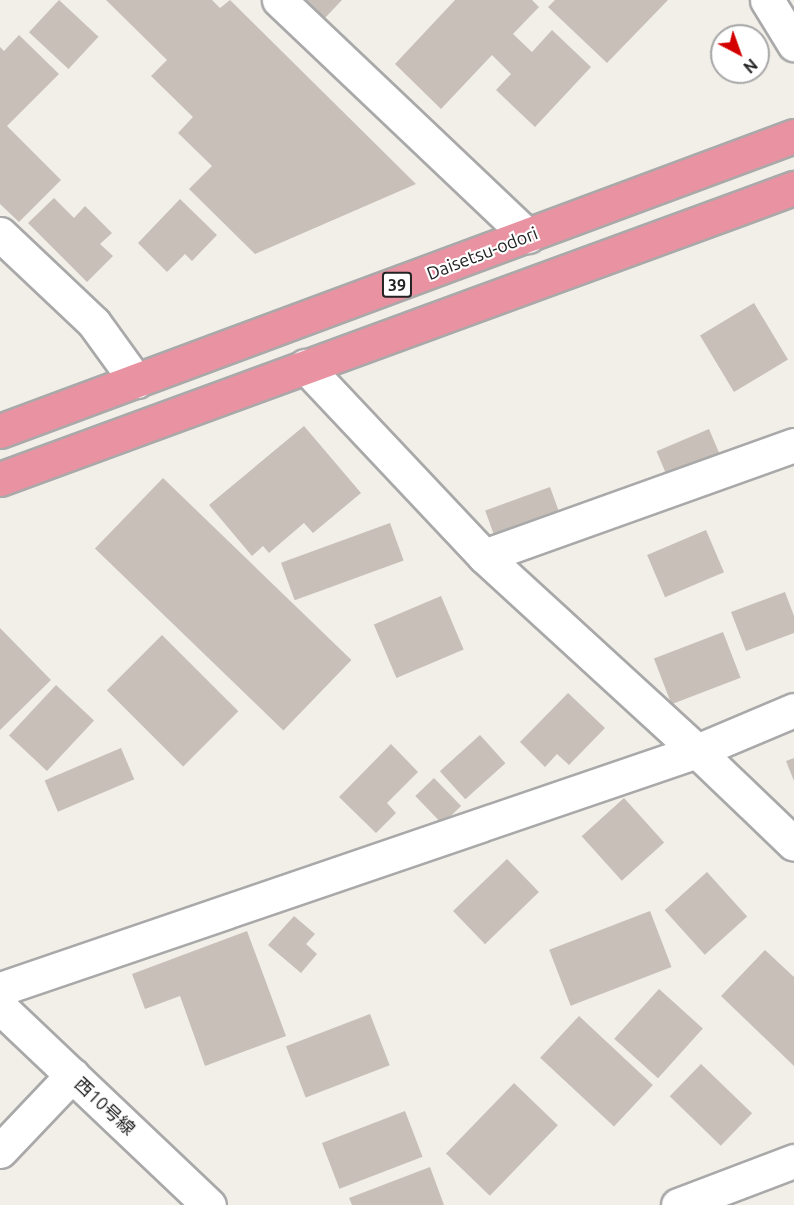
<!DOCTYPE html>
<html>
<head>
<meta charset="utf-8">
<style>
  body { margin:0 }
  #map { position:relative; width:794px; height:1205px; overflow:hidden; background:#f2efe9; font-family:Ubuntu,"Noto Sans JP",sans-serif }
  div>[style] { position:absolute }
  .building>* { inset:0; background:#c7bfb8; transform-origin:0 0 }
  .roads { filter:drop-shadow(2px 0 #a9a9a9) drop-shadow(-2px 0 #a9a9a9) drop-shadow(0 2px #a9a9a9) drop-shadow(0 -2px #a9a9a9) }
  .minor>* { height:33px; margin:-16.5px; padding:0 16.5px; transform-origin:16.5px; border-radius:16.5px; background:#fff }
  .highway>* { height:33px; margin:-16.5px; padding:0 16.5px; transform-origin:16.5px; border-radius:16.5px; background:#e892a2 }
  span { translate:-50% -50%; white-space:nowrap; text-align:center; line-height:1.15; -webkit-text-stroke:4.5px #fff; paint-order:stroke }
  .shield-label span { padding:2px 4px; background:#fff; border:2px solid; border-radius:4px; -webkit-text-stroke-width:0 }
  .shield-label { font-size:16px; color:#222; font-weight:700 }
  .street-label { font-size:18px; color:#222 }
  .north { position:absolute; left:710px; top:24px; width:60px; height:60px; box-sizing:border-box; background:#fff; border:2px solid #a7a7a7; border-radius:50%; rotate:139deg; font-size:16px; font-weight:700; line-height:24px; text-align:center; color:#222 }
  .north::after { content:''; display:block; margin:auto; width:21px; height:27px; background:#d40000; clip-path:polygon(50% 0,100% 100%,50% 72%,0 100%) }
</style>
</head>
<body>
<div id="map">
  <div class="building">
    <div style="left:59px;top:0;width:54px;height:44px;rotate:43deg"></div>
    <div style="clip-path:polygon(106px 0,212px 0,220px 8px,230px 0,416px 184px,255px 254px,189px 189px,212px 166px,178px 133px,193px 117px,151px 76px,167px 60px)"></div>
    <div style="clip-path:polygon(304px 0,342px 0,324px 19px)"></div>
    <div style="clip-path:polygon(455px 0,532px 0,539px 7px,513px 34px,532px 52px,552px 30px,591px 67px,535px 127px,496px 90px,511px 74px,492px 55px,441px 109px,395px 64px)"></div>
    <div style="clip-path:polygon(555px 0,668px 0,607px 63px,548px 7px)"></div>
    <div style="clip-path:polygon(19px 35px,59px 74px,7px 126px,61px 180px,19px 222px,0 204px,0 47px,4px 51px)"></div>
    <div style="clip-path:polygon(54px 198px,74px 218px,85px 206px,112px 233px,100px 244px,113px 256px,87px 282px,28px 223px)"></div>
    <div style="clip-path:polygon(180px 199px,217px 235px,192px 261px,185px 254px,167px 272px,138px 243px)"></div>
    <div style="left:754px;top:303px;width:66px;height:63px;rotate:59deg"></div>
    <div style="clip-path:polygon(304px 426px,361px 493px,313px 533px,304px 523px,269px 553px,263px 546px,252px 556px,209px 505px)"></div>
    <div style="left:709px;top:429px;width:26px;height:57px;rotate:67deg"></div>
    <div style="left:163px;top:478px;width:262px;height:98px;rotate:44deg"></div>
    <div style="left:550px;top:487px;width:27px;height:69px;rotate:70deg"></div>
    <div style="left:390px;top:523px;width:40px;height:116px;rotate:70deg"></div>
    <div style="left:706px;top:530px;width:46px;height:64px;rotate:67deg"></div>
    <div style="clip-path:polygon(785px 592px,794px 616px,794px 633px,746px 651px,731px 612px)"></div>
    <div style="left:441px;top:596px;width:58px;height:73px;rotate:67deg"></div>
    <div style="clip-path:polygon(0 628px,51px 680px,0 730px)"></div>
    <div style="left:723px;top:632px;width:49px;height:74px;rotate:69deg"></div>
    <div style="left:162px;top:635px;width:108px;height:78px;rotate:45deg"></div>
    <div style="left:56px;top:685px;width:52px;height:69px;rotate:43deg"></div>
    <div style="clip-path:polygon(568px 693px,605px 728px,569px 765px,557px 754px,545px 767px,520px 742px)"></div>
    <div style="left:480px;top:735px;width:38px;height:54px;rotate:48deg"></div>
    <div style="clip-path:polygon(391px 744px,418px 772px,387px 803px,396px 813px,376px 833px,339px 797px)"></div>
    <div style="left:121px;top:748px;width:34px;height:83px;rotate:67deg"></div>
    <div style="clip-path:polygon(794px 758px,794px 781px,786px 761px)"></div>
    <div style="left:434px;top:778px;width:39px;height:26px;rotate:46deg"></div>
    <div style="left:624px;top:798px;width:60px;height:57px;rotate:48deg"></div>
    <div style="left:507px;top:859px;width:46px;height:75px;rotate:46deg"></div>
    <div style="left:707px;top:872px;width:60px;height:57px;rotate:48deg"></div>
    <div style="left:650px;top:911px;width:60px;height:108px;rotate:69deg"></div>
    <div style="clip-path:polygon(294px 916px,315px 934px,306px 944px,317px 954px,301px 973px,268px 945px)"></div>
    <div style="clip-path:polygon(247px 931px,286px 1036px,205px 1066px,180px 996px,145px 1009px,132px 974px)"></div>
    <div style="clip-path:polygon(765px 950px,794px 977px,794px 1066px,721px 996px)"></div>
    <div style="left:659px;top:989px;width:59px;height:67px;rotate:42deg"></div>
    <div style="left:370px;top:1014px;width:55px;height:90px;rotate:69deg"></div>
    <div style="left:579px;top:1016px;width:101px;height:57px;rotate:43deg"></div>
    <div style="left:701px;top:1064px;width:71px;height:45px;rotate:44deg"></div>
    <div style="left:514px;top:1083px;width:61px;height:98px;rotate:44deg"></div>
    <div style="left:405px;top:1111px;width:49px;height:89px;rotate:69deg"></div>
    <div style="clip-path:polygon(430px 1167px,444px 1205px,352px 1205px,349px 1198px)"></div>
  </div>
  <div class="roads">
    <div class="minor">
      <div style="left:279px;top:0;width:343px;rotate:43.5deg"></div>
      <div style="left:767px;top:0;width:52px;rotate:58.5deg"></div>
      <div style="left:0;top:234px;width:129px;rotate:43.4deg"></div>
      <div style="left:94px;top:323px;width:72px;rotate:54.1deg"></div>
      <div style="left:305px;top:366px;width:261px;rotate:46.7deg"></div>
      <div style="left:484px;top:556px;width:289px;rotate:42.5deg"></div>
      <div style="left:697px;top:751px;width:134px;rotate:43.8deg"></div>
      <div style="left:484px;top:556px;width:329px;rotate:-19.7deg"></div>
      <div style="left:0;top:989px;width:737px;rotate:-18.85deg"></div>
      <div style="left:697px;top:751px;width:105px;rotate:-22.9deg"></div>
      <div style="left:0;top:1007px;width:288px;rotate:43.5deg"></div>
      <div style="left:0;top:1151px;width:105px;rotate:-46.5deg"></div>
      <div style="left:678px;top:1205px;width:124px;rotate:-20.8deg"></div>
    </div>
    <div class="highway">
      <div style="left:0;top:431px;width:847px;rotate:-20.38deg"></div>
      <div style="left:0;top:479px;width:846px;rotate:-20.13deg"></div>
    </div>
  </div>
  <div class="shield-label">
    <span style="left:397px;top:285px">39</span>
  </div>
  <div class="street-label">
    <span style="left:482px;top:253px;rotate:-21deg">Daisetsu-odori</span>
    <span style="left:105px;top:1106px;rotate:43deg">西10号線</span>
  </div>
  <div class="north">N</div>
</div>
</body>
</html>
